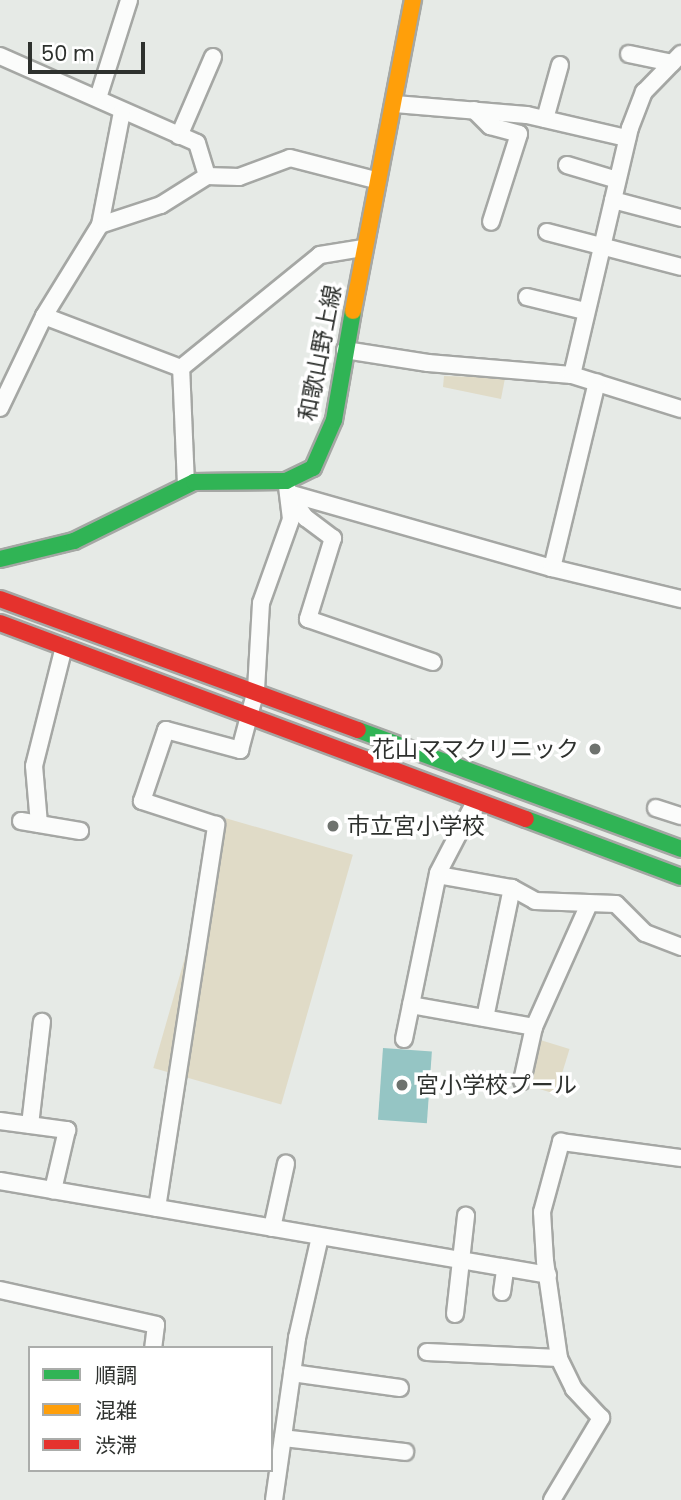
<!DOCTYPE html>
<html>
<head>
<meta charset="utf-8">
<style>
  body { margin:0 }
  #map { position:relative; width:681px; height:1500px; overflow:hidden; background:#e6eae6; font-family:Poppins,"Noto Sans JP",sans-serif }
  div>[style] { position:absolute }
  .green>* { inset:0; background:#e0dbc7; transform-origin:0 0 }
  .water>* { inset:0; background:#95c5c4; transform-origin:0 0 }
  .roads { filter:drop-shadow(2px 0 #a5a7a4) drop-shadow(-2px 0 #a5a7a4) drop-shadow(0 2px #a5a7a4) drop-shadow(0 -2px #a5a7a4) }
  .street>* { height:16px; margin:-8px; padding:0 8px; transform-origin:8px; border-radius:8px; background:#fbfcfb }
  .fast>* { height:16px; margin:-8px; padding:0 8px; transform-origin:8px; border-radius:8px; background:#30b455 }
  .slow>* { height:16px; margin:-8px; padding:0 8px; transform-origin:8px; border-radius:8px; background:#ff9f0a }
  .jam>* { height:16px; margin:-8px; padding:0 8px; transform-origin:8px; border-radius:8px; background:#e5322d }
  .dots>* { width:19px; height:19px; translate:-50% -50%; box-sizing:border-box; border:4px solid #fff; border-radius:50% }
  span { translate:-50% -50%; white-space:nowrap; text-align:center; line-height:1.15; -webkit-text-stroke:7px #fff; paint-order:stroke }
  .street-label { font-size:23px; color:#2e312e }
  .poi-label { font-size:23px; color:#2e312e }
  .right { translate:-100% -50%; text-align:right }
  .left { translate:0 -50%; text-align:left }
  .legend { position:absolute; left:28px; top:1346px; width:245px; height:126px; box-sizing:border-box; background:#fff; border:2px solid #abadab; margin:0; padding:9px 12px; list-style:none; font-size:21px; color:#2e312e }
  .legend li { display:flex; align-items:center; gap:14px; height:35px }
  .legend b { width:35px; border:2px solid #abadab }
  .scale { position:absolute; left:28px; top:42px; width:117px; height:32px; box-sizing:border-box; border:4px solid #2e312e; border-top:0; padding-left:9px; font-size:21px; line-height:24px; white-space:nowrap; color:#2e312e; -webkit-text-stroke:5px #fff; paint-order:stroke }
</style>
</head>
<body>
<div id="map">
  <div class="green">
    <div style="clip-path:polygon(444px 376px,505px 378px,501px 399px,443px 387px)"></div>
    <div style="left:225px;top:818px;width:133px;height:260px;rotate:16deg"></div>
    <div style="left:537px;top:1039px;width:34px;height:47px;rotate:17deg"></div>
  </div>
  <div class="water">
    <div style="left:383px;top:1048px;width:49px;height:72px;rotate:4deg"></div>
  </div>
  <div class="roads">
    <div class="street">
      <div style="left:629px;top:54px;width:44px;rotate:11.8deg"></div>
      <div style="left:0;top:56px;width:215px;rotate:23.8deg"></div>
      <div style="left:197px;top:143px;width:34px;rotate:73deg"></div>
      <div style="left:207px;top:176px;width:32px;rotate:2deg"></div>
      <div style="left:239px;top:177px;width:54px;rotate:-20.4deg"></div>
      <div style="left:290px;top:158px;width:88px;rotate:14.5deg"></div>
      <div style="left:98px;top:98px;width:103px;rotate:-72.4deg"></div>
      <div style="left:395px;top:104px;width:132px;rotate:4.8deg"></div>
      <div style="left:527px;top:115px;width:103px;rotate:13deg"></div>
      <div style="left:474px;top:110px;width:23px;rotate:45deg"></div>
      <div style="left:490px;top:126px;width:30px;rotate:15deg"></div>
      <div style="left:519px;top:134px;width:92px;rotate:107.7deg"></div>
      <div style="left:545px;top:119px;width:56px;rotate:-74.5deg"></div>
      <div style="left:179px;top:136px;width:86px;rotate:-66.7deg"></div>
      <div style="left:567px;top:165px;width:52px;rotate:16.7deg"></div>
      <div style="left:613px;top:200px;width:70px;rotate:14.8deg"></div>
      <div style="left:100px;top:225px;width:64px;rotate:-18.2deg"></div>
      <div style="left:161px;top:205px;width:54px;rotate:-32.2deg"></div>
      <div style="left:547px;top:232px;width:138px;rotate:14.6deg"></div>
      <div style="left:527px;top:297px;width:60px;rotate:13.6deg"></div>
      <div style="left:44px;top:316px;width:147px;rotate:20.8deg"></div>
      <div style="left:345px;top:350px;width:84px;rotate:8.9deg"></div>
      <div style="left:428px;top:363px;width:144px;rotate:4.8deg"></div>
      <div style="left:572px;top:375px;width:114px;rotate:17.3deg"></div>
      <div style="left:572px;top:375px;width:254px;rotate:-76.8deg"></div>
      <div style="left:630px;top:128px;width:39px;rotate:-69deg"></div>
      <div style="left:644px;top:92px;width:53px;rotate:-45.8deg"></div>
      <div style="left:0;top:408px;width:102px;rotate:-64.4deg"></div>
      <div style="left:44px;top:316px;width:107px;rotate:-58.4deg"></div>
      <div style="left:100px;top:225px;width:115px;rotate:-79deg"></div>
      <div style="left:186px;top:485px;width:117px;rotate:-92.4deg"></div>
      <div style="left:181px;top:368px;width:179px;rotate:-39.1deg"></div>
      <div style="left:320px;top:255px;width:44px;rotate:-9.2deg"></div>
      <div style="left:288px;top:493px;width:274px;rotate:15.9deg"></div>
      <div style="left:552px;top:568px;width:133px;rotate:13.5deg"></div>
      <div style="left:289px;top:495px;width:29px;rotate:54deg"></div>
      <div style="left:306px;top:518px;width:34px;rotate:37deg"></div>
      <div style="left:333px;top:538px;width:85px;rotate:107.2deg"></div>
      <div style="left:308px;top:619px;width:132px;rotate:19deg"></div>
      <div style="left:552px;top:568px;width:191px;rotate:-76.4deg"></div>
      <div style="left:656px;top:808px;width:26px;rotate:18deg"></div>
      <div style="left:21px;top:821px;width:60px;rotate:9.6deg"></div>
      <div style="left:39px;top:824px;width:58px;rotate:-94.9deg"></div>
      <div style="left:34px;top:766px;width:123px;rotate:-75.9deg"></div>
      <div style="left:438px;top:875px;width:75px;rotate:10deg"></div>
      <div style="left:512px;top:888px;width:26px;rotate:29deg"></div>
      <div style="left:535px;top:901px;width:81px;rotate:2.1deg"></div>
      <div style="left:616px;top:904px;width:41px;rotate:45deg"></div>
      <div style="left:645px;top:933px;width:39px;rotate:21deg"></div>
      <div style="left:411px;top:1005px;width:125px;rotate:10.1deg"></div>
      <div style="left:534px;top:1027px;width:135px;rotate:-65.9deg"></div>
      <div style="left:485px;top:1018px;width:133px;rotate:-78.3deg"></div>
      <div style="left:404px;top:1039px;width:169px;rotate:-78.4deg"></div>
      <div style="left:438px;top:873px;width:80px;rotate:-62.5deg"></div>
      <div style="left:522px;top:1081px;width:55px;rotate:-77.5deg"></div>
      <div style="left:0;top:1121px;width:68px;rotate:7.7deg"></div>
      <div style="left:67px;top:1130px;width:62px;rotate:103.1deg"></div>
      <div style="left:30px;top:1125px;width:104px;rotate:-83.4deg"></div>
      <div style="left:0;top:1181px;width:556px;rotate:9.73deg"></div>
      <div style="left:157px;top:1208px;width:388px;rotate:-81.2deg"></div>
      <div style="left:216px;top:825px;width:78px;rotate:-162deg"></div>
      <div style="left:142px;top:801px;width:75px;rotate:-71.3deg"></div>
      <div style="left:166px;top:730px;width:77px;rotate:15.1deg"></div>
      <div style="left:240px;top:750px;width:62px;rotate:-75.1deg"></div>
      <div style="left:256px;top:690px;width:87px;rotate:-86.7deg"></div>
      <div style="left:261px;top:603px;width:89px;rotate:-70.3deg"></div>
      <div style="left:291px;top:519px;width:38px;rotate:-97deg"></div>
      <div style="left:272px;top:1228px;width:66px;rotate:-77.7deg"></div>
      <div style="left:0;top:1290px;width:160px;rotate:12.6deg"></div>
      <div style="left:156px;top:1325px;width:23px;rotate:97deg"></div>
      <div style="left:502px;top:1292px;width:21px;rotate:-82deg"></div>
      <div style="left:455px;top:1314px;width:99px;rotate:-83.6deg"></div>
      <div style="left:427px;top:1352px;width:132px;rotate:2.6deg"></div>
      <div style="left:292px;top:1373px;width:109px;rotate:7.9deg"></div>
      <div style="left:283px;top:1438px;width:123px;rotate:6.5deg"></div>
      <div style="left:274px;top:1500px;width:164px;rotate:-81.9deg"></div>
      <div style="left:297px;top:1338px;width:104px;rotate:-77.2deg"></div>
      <div style="left:552px;top:1500px;width:96px;rotate:-59.1deg"></div>
      <div style="left:601px;top:1418px;width:40px;rotate:-133deg"></div>
      <div style="left:574px;top:1389px;width:34px;rotate:-116deg"></div>
      <div style="left:559px;top:1358px;width:98px;rotate:-98.2deg"></div>
      <div style="left:545px;top:1261px;width:49px;rotate:-93.5deg"></div>
      <div style="left:542px;top:1212px;width:73px;rotate:-74.8deg"></div>
      <div style="left:561px;top:1142px;width:121px;rotate:7.6deg"></div>
    </div>
    <div class="fast">
      <div style="left:0;top:559px;width:76px;rotate:-13.7deg"></div>
      <div style="left:74px;top:541px;width:134px;rotate:-26.2deg"></div>
      <div style="left:194px;top:482px;width:92px;rotate:-0.6deg"></div>
      <div style="left:286px;top:481px;width:30px;rotate:-26deg"></div>
      <div style="left:313px;top:468px;width:52px;rotate:-66.4deg"></div>
      <div style="left:334px;top:420px;width:111px;rotate:-80.1deg"></div>
      <div style="left:358px;top:730px;width:344px;rotate:20.2deg"></div>
      <div style="left:526px;top:819px;width:165px;rotate:20.5deg"></div>
    </div>
    <div class="slow">
      <div style="left:353px;top:311px;width:317px;rotate:-79.1deg"></div>
    </div>
    <div class="jam">
      <div style="left:0;top:599px;width:381px;rotate:20.1deg"></div>
      <div style="left:0;top:623px;width:561px;rotate:20.44deg"></div>
    </div>
  </div>
  <div class="dots">
    <div style="left:595px;top:749px;background:#6e726e"></div>
    <div style="left:333px;top:826px;background:#6e726e"></div>
    <div style="left:402px;top:1085px;background:#6e726e"></div>
  </div>
  <div class="street-label">
    <span style="left:320px;top:353px;rotate:-79deg">和歌山野上線</span>
  </div>
  <div class="poi-label">
    <span class="right" style="left:579px;top:749px">花山ママクリニック</span>
    <span class="left" style="left:347px;top:826px">市立宮小学校</span>
    <span class="left" style="left:416px;top:1085px">宮小学校プール</span>
  </div>
  <ul class="legend">
  <li><b style="height:9px;background:#30b455"></b>順調</li>
  <li><b style="height:9px;background:#ff9f0a"></b>混雑</li>
  <li><b style="height:9px;background:#e5322d"></b>渋滞</li>
  </ul>
  <div class="scale">50 m</div>
</div>
</body>
</html>
